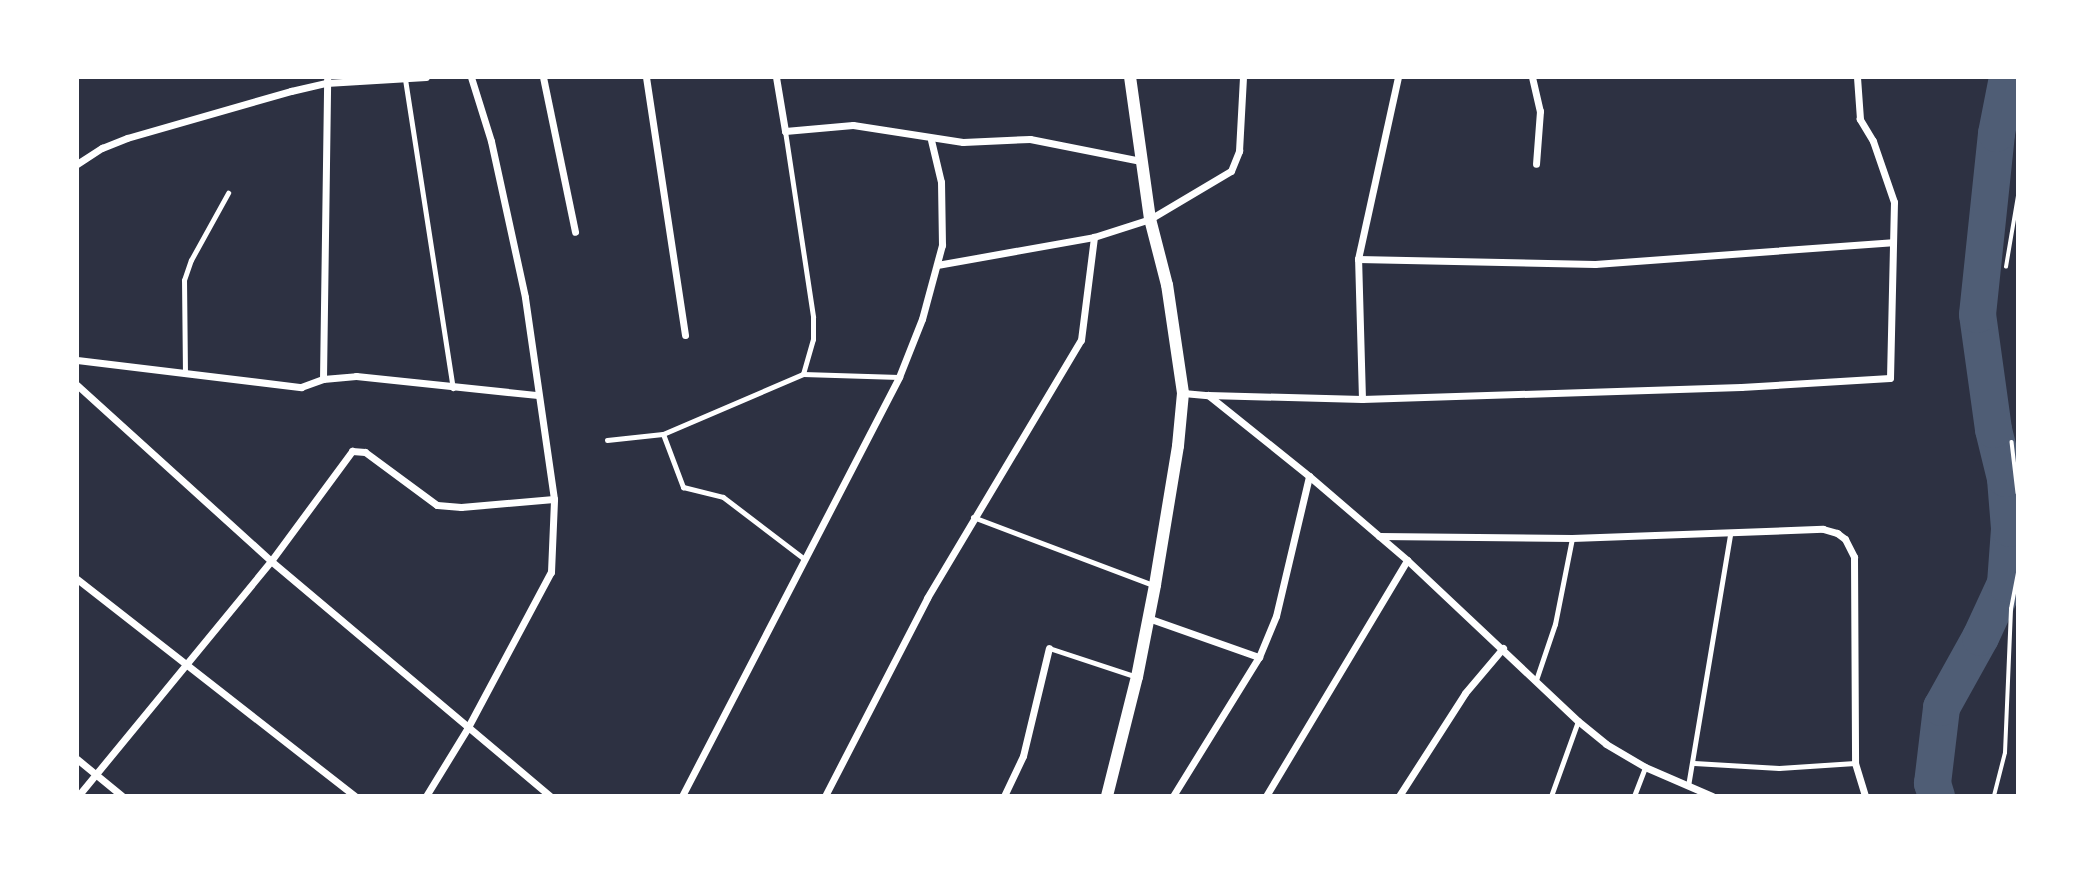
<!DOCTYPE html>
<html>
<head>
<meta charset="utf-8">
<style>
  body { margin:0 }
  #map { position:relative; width:2095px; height:873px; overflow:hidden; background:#2d3142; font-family:Bitter,serif }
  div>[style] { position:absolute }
  .river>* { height:37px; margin:-18.5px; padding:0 18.5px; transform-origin:18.5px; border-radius:18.5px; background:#4f5d75 }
  .path>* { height:3.5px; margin:-1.75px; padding:0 1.75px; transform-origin:1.75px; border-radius:1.75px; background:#fff }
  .service>* { height:5px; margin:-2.5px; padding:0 2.5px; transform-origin:2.5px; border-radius:2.5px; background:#fff }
  .minor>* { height:7px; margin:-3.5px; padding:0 3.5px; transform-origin:3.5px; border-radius:3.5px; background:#fff }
  .tertiary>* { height:12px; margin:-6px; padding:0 6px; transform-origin:6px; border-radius:6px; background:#fff }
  span { translate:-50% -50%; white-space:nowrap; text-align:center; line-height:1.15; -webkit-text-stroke:6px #fff; paint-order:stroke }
  .frame { position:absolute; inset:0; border:79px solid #fff; pointer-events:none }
</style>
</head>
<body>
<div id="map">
  <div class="river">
    <div style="left:1936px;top:796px;width:14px;rotate:-107deg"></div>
    <div style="left:1932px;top:783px;width:77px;rotate:-83.2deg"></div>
    <div style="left:1941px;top:707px;width:80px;rotate:-60.9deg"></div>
    <div style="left:1980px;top:637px;width:60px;rotate:-65.2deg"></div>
    <div style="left:2005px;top:583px;width:55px;rotate:-85.8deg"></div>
    <div style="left:2009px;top:528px;width:50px;rotate:-94.6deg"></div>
    <div style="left:2005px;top:478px;width:50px;rotate:-103.8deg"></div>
    <div style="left:1993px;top:429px;width:116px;rotate:-97.9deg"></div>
    <div style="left:1977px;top:314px;width:182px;rotate:-84deg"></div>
    <div style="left:1996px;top:133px;width:57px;rotate:-78.9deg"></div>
  </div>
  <div class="path">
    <div style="left:2006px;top:267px;width:72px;rotate:-80.4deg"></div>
    <div style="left:2012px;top:442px;width:51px;rotate:83.3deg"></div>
    <div style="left:1994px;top:796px;width:44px;rotate:-75.7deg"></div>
    <div style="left:2005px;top:753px;width:144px;rotate:-87.6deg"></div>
    <div style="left:2011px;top:609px;width:37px;rotate:-79deg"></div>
  </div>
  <div class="service">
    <div style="left:405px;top:79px;width:313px;rotate:81.2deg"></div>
    <div style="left:785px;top:131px;width:188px;rotate:81.4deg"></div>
    <div style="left:813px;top:317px;width:22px;rotate:90deg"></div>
    <div style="left:813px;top:339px;width:36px;rotate:106deg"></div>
    <div style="left:185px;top:374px;width:94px;rotate:-90.6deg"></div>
    <div style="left:184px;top:280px;width:21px;rotate:-71deg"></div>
    <div style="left:191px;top:260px;width:77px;rotate:-61.1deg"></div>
    <div style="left:663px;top:434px;width:57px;rotate:69.3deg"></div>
    <div style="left:683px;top:487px;width:41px;rotate:14deg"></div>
    <div style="left:723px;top:497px;width:101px;rotate:37.3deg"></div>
    <div style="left:607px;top:440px;width:56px;rotate:-6.1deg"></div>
    <div style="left:663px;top:434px;width:152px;rotate:-23.2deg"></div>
    <div style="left:803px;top:374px;width:96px;rotate:1.8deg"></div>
    <div style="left:973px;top:517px;width:192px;rotate:20.7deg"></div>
    <div style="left:1049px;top:648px;width:93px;rotate:18.2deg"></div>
    <div style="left:1536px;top:680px;width:59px;rotate:-71.3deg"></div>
    <div style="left:1555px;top:624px;width:88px;rotate:-78.8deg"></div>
    <div style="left:1694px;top:763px;width:85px;rotate:3.4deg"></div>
    <div style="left:1779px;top:768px;width:76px;rotate:-3.8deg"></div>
    <div style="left:1688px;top:786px;width:255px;rotate:-80.5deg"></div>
    <div style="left:1551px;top:796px;width:80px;rotate:-70.2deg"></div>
    <div style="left:1634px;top:796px;width:31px;rotate:-69deg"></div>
  </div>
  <div class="minor">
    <div style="left:543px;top:77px;width:158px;rotate:78.3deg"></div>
    <div style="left:646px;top:77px;width:261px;rotate:81.4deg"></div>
    <div style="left:776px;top:77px;width:55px;rotate:80.5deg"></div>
    <div style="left:785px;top:131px;width:68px;rotate:-5deg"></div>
    <div style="left:853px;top:125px;width:111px;rotate:8.8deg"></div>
    <div style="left:963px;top:142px;width:67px;rotate:-2.6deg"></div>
    <div style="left:1030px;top:139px;width:113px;rotate:11.2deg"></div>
    <div style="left:1532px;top:77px;width:35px;rotate:77deg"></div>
    <div style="left:1540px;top:111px;width:53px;rotate:94.3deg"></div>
    <div style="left:77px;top:164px;width:30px;rotate:-33deg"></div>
    <div style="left:102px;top:148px;width:27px;rotate:-22deg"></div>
    <div style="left:127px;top:138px;width:171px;rotate:-16deg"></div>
    <div style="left:291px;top:91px;width:36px;rotate:-13deg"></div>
    <div style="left:326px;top:83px;width:100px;rotate:-3.4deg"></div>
    <div style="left:1358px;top:259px;width:237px;rotate:1.2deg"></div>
    <div style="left:1595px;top:264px;width:298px;rotate:-4.2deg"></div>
    <div style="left:937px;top:265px;width:159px;rotate:-10.1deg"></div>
    <div style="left:1094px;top:237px;width:59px;rotate:-17.8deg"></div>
    <div style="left:1150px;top:219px;width:94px;rotate:-30.7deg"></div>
    <div style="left:1231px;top:171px;width:22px;rotate:-68deg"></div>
    <div style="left:1239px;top:151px;width:74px;rotate:-86.9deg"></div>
    <div style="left:77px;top:360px;width:226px;rotate:6.9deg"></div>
    <div style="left:301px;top:387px;width:23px;rotate:-20deg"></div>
    <div style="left:323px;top:379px;width:33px;rotate:-5deg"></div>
    <div style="left:356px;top:376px;width:183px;rotate:6deg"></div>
    <div style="left:323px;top:379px;width:302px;rotate:-89.2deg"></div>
    <div style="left:77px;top:385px;width:262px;rotate:42.2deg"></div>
    <div style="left:271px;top:561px;width:365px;rotate:40.1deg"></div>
    <div style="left:1183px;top:393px;width:25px;rotate:5deg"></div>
    <div style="left:1208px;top:395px;width:129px;rotate:38.7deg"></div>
    <div style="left:1309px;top:476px;width:129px;rotate:40.6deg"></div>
    <div style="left:1407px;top:560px;width:235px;rotate:43.3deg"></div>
    <div style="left:1578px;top:721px;width:36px;rotate:39deg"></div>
    <div style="left:1606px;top:744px;width:45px;rotate:30.5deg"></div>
    <div style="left:1645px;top:767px;width:73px;rotate:23.4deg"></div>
    <div style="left:1208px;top:395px;width:154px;rotate:1.5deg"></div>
    <div style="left:1362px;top:399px;width:379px;rotate:-1.8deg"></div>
    <div style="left:1741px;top:387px;width:149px;rotate:-3.5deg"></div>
    <div style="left:1890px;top:378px;width:176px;rotate:-88.7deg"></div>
    <div style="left:1894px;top:202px;width:65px;rotate:-109deg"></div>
    <div style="left:1873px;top:141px;width:26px;rotate:-121deg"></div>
    <div style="left:1860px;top:119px;width:42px;rotate:-94.1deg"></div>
    <div style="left:1362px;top:399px;width:140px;rotate:-91.6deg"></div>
    <div style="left:1358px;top:259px;width:186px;rotate:-77.6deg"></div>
    <div style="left:1379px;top:536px;width:193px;rotate:0.6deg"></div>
    <div style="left:1572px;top:538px;width:251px;rotate:-2.1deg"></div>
    <div style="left:1823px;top:529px;width:15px;rotate:16deg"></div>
    <div style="left:1837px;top:533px;width:10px;rotate:37deg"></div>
    <div style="left:1845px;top:539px;width:20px;rotate:63deg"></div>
    <div style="left:1854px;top:557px;width:206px;rotate:89.7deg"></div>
    <div style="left:1855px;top:763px;width:34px;rotate:73deg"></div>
    <div style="left:77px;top:579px;width:353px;rotate:38deg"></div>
    <div style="left:1148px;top:618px;width:118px;rotate:19.4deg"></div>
    <div style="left:77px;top:759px;width:58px;rotate:39.4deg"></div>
    <div style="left:78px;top:796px;width:304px;rotate:-50.6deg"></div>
    <div style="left:271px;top:561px;width:137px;rotate:-53.6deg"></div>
    <div style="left:352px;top:451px;width:13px;rotate:4deg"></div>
    <div style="left:365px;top:452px;width:89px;rotate:36.4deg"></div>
    <div style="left:437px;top:505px;width:24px;rotate:5deg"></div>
    <div style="left:461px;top:507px;width:93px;rotate:-4.9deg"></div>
    <div style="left:426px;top:796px;width:79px;rotate:-58.5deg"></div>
    <div style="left:467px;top:729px;width:178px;rotate:-61.9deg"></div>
    <div style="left:551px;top:572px;width:73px;rotate:-87.6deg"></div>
    <div style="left:554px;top:499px;width:204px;rotate:-98.2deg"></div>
    <div style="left:525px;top:297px;width:160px;rotate:-102.3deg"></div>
    <div style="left:491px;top:141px;width:67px;rotate:-107.4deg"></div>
    <div style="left:682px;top:796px;width:472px;rotate:-62.6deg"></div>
    <div style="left:899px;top:377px;width:62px;rotate:-68.4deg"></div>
    <div style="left:922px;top:319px;width:77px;rotate:-74.9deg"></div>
    <div style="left:942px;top:245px;width:63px;rotate:-90.9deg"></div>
    <div style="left:941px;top:182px;width:43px;rotate:-103.4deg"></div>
    <div style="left:825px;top:796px;width:223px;rotate:-62.7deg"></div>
    <div style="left:927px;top:598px;width:300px;rotate:-59.2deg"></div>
    <div style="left:1081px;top:340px;width:104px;rotate:-82.8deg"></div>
    <div style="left:1004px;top:796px;width:44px;rotate:-64.6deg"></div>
    <div style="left:1023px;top:756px;width:111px;rotate:-76.5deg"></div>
    <div style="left:1173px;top:796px;width:163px;rotate:-58.3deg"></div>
    <div style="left:1259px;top:657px;width:44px;rotate:-67.5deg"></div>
    <div style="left:1276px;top:616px;width:144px;rotate:-76.7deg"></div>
    <div style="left:1266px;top:796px;width:275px;rotate:-59.1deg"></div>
    <div style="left:1399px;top:796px;width:122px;rotate:-57.3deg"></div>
    <div style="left:1465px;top:693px;width:59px;rotate:-49.8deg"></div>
  </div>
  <div class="tertiary">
    <div style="left:1107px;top:796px;width:123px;rotate:-75.9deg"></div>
    <div style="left:1137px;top:677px;width:94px;rotate:-78.9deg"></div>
    <div style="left:1155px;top:585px;width:141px;rotate:-80.6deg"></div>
    <div style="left:1178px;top:446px;width:53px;rotate:-84.6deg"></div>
    <div style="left:1183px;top:393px;width:109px;rotate:-98.4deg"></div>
    <div style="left:1167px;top:285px;width:68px;rotate:-104.4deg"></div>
    <div style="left:1150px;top:219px;width:143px;rotate:-98deg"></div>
  </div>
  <div class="frame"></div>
</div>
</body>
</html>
